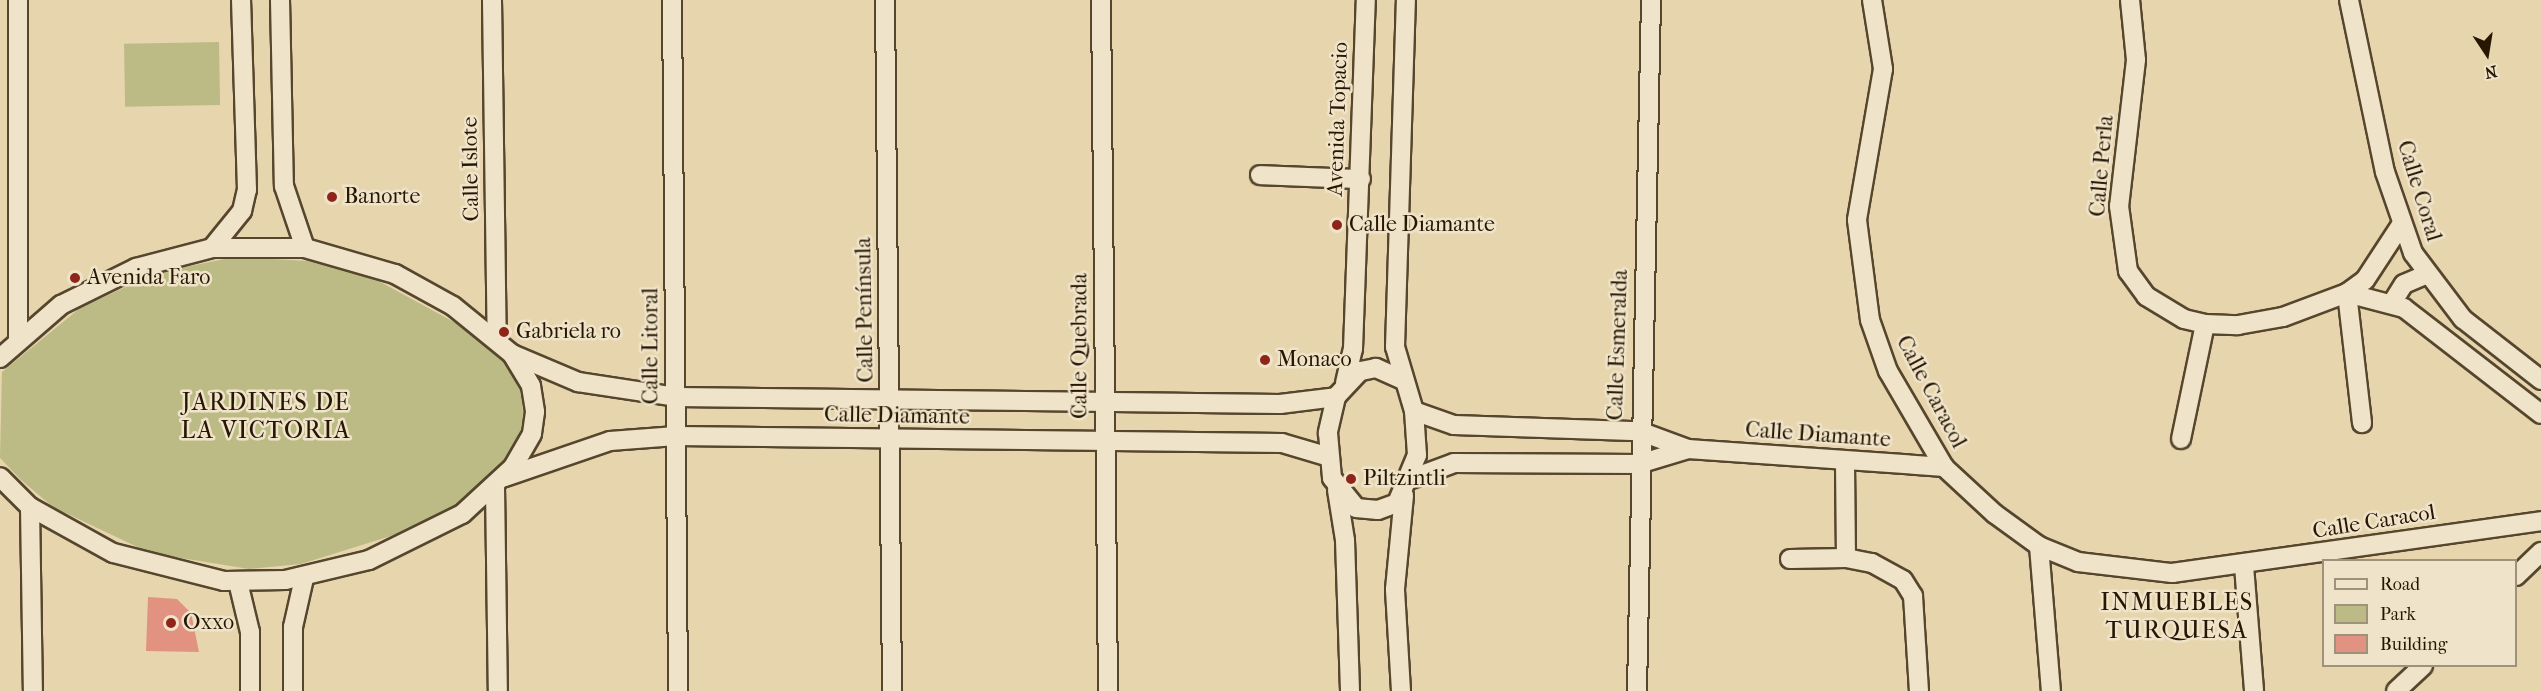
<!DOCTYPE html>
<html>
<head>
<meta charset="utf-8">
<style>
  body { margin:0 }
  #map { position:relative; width:2541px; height:691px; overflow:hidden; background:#e7d5ae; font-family:"IM FELL French Canon",serif }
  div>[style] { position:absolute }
  .green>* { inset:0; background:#bdbb85; transform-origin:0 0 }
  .building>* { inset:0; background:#e19281 }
  .roads { filter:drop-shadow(2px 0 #56462d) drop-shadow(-2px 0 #56462d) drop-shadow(0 2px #56462d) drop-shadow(0 -2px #56462d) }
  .minor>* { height:18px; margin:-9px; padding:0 9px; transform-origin:9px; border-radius:9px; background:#efe4ca }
  .dots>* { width:16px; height:16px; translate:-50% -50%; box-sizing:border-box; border:3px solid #efe4ca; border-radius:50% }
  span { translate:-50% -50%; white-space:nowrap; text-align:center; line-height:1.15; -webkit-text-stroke:5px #efe4ca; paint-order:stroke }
  .street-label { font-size:22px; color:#261602 }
  .poi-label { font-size:22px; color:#261602 }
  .left { translate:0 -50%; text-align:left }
  .neighbourhood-label { font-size:24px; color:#261602; letter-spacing:1.5px }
  .legend { position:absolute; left:2322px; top:559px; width:195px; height:108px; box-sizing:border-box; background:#efe4ca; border:2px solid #9f927a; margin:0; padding:8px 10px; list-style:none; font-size:18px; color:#261602 }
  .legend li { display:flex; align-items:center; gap:12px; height:30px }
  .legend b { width:30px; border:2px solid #9f927a }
  .north { position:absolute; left:2457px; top:24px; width:60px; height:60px; -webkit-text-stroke:4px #efe4ca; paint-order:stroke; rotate:168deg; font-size:16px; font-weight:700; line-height:24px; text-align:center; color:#261602 }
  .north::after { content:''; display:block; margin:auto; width:21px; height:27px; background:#261602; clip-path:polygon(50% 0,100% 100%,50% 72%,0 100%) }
</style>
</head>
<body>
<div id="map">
  <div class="green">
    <div style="left:219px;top:42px;width:63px;height:95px;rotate:89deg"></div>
    <div style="clip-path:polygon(234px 257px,309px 261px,364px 273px,463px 327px,506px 363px,522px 391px,523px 420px,516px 448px,500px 470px,461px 503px,410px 530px,301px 564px,249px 569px,150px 553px,53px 507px,21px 480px,0 458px,2px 372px,80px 308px,156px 273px)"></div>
  </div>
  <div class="building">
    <div style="clip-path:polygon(148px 597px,177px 599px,191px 613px,199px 652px,146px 651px)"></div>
  </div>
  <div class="roads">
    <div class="minor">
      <div style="left:18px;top:0;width:340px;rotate:90deg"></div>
      <div style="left:280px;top:0;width:186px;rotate:88.8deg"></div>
      <div style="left:284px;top:186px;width:65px;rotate:71.3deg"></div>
      <div style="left:492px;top:0;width:338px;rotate:89.2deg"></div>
      <div style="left:672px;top:0;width:691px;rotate:89.5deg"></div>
      <div style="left:885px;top:0;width:691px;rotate:89.42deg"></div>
      <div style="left:1101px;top:0;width:691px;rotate:89.42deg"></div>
      <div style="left:1872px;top:0;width:70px;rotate:80.9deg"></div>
      <div style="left:1883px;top:69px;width:153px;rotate:99.8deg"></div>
      <div style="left:1857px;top:220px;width:101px;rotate:82.6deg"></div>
      <div style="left:1870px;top:320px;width:54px;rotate:70.6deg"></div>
      <div style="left:1888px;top:371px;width:111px;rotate:59.7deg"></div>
      <div style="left:1944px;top:467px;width:69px;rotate:42.7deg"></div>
      <div style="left:1995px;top:514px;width:54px;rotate:36deg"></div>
      <div style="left:2039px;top:546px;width:42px;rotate:22.3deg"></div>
      <div style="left:2078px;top:562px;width:95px;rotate:6.7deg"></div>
      <div style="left:2172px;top:573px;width:373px;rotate:-8deg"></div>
      <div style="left:2130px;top:0;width:60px;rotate:84.3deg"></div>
      <div style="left:2136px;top:60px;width:147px;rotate:96.6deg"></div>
      <div style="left:2119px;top:206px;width:66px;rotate:82.1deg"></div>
      <div style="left:2128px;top:271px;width:31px;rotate:54deg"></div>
      <div style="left:2146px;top:296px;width:44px;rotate:31.2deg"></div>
      <div style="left:2184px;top:319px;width:22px;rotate:13deg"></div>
      <div style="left:2205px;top:324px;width:33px;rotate:2deg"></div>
      <div style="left:2238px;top:325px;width:46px;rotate:-10.1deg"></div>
      <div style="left:2283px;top:317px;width:68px;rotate:-20.6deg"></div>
      <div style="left:2347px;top:293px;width:22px;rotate:-36deg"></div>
      <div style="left:2365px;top:280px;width:66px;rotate:-56.8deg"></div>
      <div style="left:2349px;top:0;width:176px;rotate:78.2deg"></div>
      <div style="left:2385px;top:172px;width:86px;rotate:70.9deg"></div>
      <div style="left:2413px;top:253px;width:83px;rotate:52.9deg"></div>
      <div style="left:2463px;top:319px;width:99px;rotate:38deg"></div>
      <div style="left:1260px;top:175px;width:101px;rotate:2.3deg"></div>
      <div style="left:212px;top:248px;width:48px;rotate:-51deg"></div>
      <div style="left:242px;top:211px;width:22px;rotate:-77deg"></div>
      <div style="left:247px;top:190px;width:190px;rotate:-91.8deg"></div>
      <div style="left:2347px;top:293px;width:59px;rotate:14.7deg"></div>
      <div style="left:2404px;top:308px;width:173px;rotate:37.7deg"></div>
      <div style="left:2347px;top:293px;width:131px;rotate:83.4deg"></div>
      <div style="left:2392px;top:303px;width:22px;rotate:-58deg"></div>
      <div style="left:2404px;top:284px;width:23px;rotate:-23deg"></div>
      <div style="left:512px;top:354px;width:72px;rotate:23deg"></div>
      <div style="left:578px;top:382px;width:99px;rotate:8.7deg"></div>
      <div style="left:676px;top:397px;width:604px;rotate:0.66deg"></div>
      <div style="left:1280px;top:404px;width:56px;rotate:-7.1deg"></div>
      <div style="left:0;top:358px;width:81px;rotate:-41deg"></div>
      <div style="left:61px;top:305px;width:84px;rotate:-26.3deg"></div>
      <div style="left:136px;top:268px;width:79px;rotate:-14.7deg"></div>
      <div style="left:212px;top:248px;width:93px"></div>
      <div style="left:305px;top:248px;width:94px;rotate:16.1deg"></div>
      <div style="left:395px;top:274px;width:66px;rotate:28.9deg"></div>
      <div style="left:453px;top:306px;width:76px;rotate:39.1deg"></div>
      <div style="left:512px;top:354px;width:37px;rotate:59deg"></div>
      <div style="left:531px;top:386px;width:26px;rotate:81deg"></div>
      <div style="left:535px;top:412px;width:22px;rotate:98deg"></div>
      <div style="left:532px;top:434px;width:38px;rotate:120deg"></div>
      <div style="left:513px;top:467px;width:69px;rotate:137.3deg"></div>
      <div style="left:462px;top:514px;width:104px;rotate:153.7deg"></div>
      <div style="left:369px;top:560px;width:85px;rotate:166.5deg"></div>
      <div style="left:286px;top:580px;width:62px;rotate:179.1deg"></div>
      <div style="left:224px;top:581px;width:114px;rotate:-165.8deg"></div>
      <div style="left:113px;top:553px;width:95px;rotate:-151deg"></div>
      <div style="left:30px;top:507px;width:42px;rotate:-135deg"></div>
      <div style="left:1403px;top:380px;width:30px;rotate:-156deg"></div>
      <div style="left:1376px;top:368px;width:16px;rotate:169deg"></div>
      <div style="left:1360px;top:371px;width:35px;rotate:133deg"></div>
      <div style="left:1336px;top:397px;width:37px;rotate:103deg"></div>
      <div style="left:1328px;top:433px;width:45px;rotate:84.9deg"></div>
      <div style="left:1332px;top:478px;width:38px;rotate:51deg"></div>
      <div style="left:1356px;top:508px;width:22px;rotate:5deg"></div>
      <div style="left:1378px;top:510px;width:20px;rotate:-20deg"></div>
      <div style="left:1397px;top:503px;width:52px;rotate:-67.4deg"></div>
      <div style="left:1417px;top:455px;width:44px;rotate:-93.9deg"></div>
      <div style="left:1414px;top:411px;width:67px;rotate:-106.5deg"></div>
      <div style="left:1395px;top:347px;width:347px;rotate:-88.2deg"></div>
      <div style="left:1345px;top:383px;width:35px;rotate:-77deg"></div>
      <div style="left:1353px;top:349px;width:349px;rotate:-87.9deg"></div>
      <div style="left:1414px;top:411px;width:42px;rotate:19.3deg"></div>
      <div style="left:1454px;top:425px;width:185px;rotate:1.9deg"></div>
      <div style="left:1639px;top:431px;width:52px;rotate:20.2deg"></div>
      <div style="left:1688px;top:449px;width:257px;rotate:4deg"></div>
      <div style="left:2181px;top:439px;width:117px;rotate:-78.2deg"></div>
      <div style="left:1845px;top:463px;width:95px;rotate:89.4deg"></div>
      <div style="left:505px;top:477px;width:111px;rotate:-18.9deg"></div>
      <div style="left:610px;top:441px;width:66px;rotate:-4.3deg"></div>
      <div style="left:676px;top:436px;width:606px;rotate:0.66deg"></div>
      <div style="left:1282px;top:443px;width:49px;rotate:16.6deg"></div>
      <div style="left:1411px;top:479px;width:46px;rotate:-20.4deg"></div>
      <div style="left:1454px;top:463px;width:185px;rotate:0.3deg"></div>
      <div style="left:1639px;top:464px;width:51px;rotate:-17deg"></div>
      <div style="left:495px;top:487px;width:204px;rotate:89.2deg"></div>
      <div style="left:1337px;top:490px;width:51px;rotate:80.9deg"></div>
      <div style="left:1345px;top:540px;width:151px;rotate:88.1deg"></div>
      <div style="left:30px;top:507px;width:184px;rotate:89.1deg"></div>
      <div style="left:2039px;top:546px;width:145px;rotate:85.3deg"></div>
      <div style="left:1790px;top:559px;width:56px;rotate:-1deg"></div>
      <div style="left:1846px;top:558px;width:26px;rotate:11deg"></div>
      <div style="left:1872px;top:563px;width:35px;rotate:29deg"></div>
      <div style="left:1903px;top:580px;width:19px;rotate:58deg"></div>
      <div style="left:1913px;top:596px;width:95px;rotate:86.4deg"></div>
      <div style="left:2244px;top:566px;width:125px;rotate:85.4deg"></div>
      <div style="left:2516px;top:576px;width:35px;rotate:-44deg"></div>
      <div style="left:238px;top:582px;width:51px;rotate:76.5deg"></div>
      <div style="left:250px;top:632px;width:59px;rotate:90deg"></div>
      <div style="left:293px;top:691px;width:64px;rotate:-90deg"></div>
      <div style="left:293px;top:627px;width:50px;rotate:-77.3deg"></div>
      <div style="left:1401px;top:691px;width:102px;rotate:-93.4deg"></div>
      <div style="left:1395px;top:589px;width:94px;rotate:-84.5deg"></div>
      <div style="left:1637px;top:691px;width:691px;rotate:-88.84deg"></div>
      <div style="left:2396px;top:691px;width:37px;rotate:-43deg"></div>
    </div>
  </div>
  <div class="dots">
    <div style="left:332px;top:197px;background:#8f2418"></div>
    <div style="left:1337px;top:225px;background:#8f2418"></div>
    <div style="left:75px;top:278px;background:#8f2418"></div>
    <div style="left:504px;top:332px;background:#8f2418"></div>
    <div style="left:1265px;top:360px;background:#8f2418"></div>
    <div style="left:1351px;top:479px;background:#8f2418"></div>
    <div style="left:171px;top:623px;background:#8f2418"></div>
  </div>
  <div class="street-label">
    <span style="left:1338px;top:119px;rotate:-88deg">Avenida Topacio</span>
    <span style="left:2102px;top:166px;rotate:-85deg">Calle Perla</span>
    <span style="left:471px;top:169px;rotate:-91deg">Calle Islote</span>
    <span style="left:2419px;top:191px;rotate:73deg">Calle Coral</span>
    <span style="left:865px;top:310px;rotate:-91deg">Calle Península</span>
    <span style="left:1618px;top:345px;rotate:-88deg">Calle Esmeralda</span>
    <span style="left:651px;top:346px;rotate:-90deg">Calle Litoral</span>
    <span style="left:1080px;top:346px;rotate:-90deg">Calle Quebrada</span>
    <span style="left:1931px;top:392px;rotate:62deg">Calle Caracol</span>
    <span style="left:897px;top:416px;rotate:1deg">Calle Diamante</span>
    <span style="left:1818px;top:435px;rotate:4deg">Calle Diamante</span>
    <span style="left:2374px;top:522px;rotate:-9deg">Calle Caracol</span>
  </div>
  <div class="poi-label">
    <span class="left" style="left:344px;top:197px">Banorte</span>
    <span class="left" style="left:1349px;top:225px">Calle Diamante</span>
    <span class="left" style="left:87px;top:278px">Avenida Faro</span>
    <span class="left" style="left:516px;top:332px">Gabriela ro</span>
    <span class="left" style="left:1277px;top:360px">Monaco</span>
    <span class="left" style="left:1363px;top:479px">Piltzintli</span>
    <span class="left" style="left:183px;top:623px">Oxxo</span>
  </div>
  <div class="neighbourhood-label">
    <span style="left:266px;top:417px">JARDINES DE<br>LA VICTORIA</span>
    <span style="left:2177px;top:617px">INMUEBLES<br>TURQUESA</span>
  </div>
  <ul class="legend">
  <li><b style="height:8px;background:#efe4ca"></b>Road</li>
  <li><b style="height:16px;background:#bdbb85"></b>Park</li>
  <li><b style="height:16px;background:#e19281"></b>Building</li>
  </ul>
  <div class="north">N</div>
</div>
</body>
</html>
